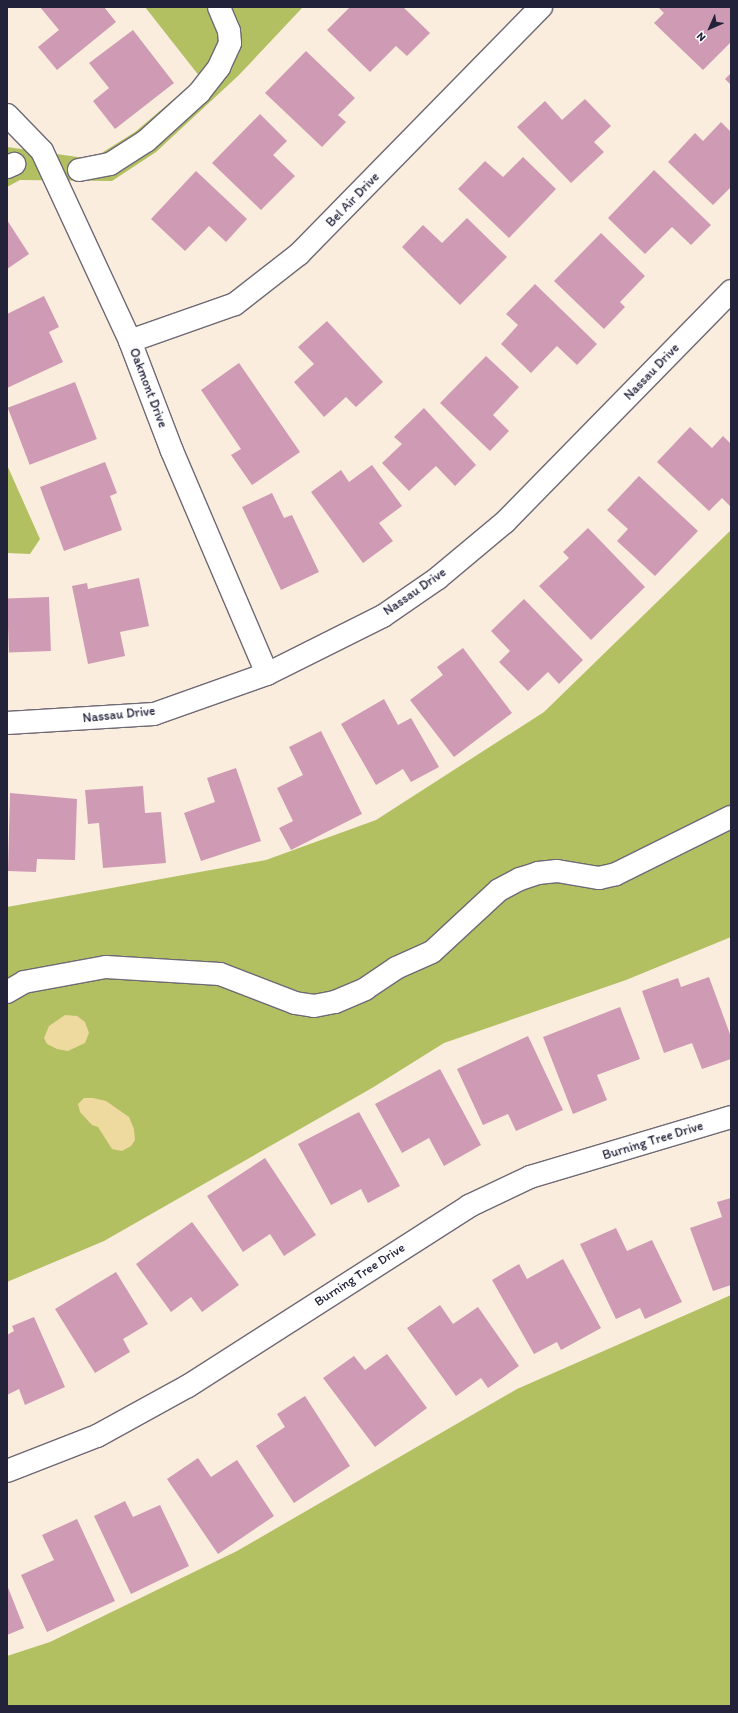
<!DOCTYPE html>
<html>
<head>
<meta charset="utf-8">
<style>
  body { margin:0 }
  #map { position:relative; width:738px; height:1713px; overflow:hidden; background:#faedde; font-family:Itim,sans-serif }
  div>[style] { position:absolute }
  .green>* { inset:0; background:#b3c062 }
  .sand>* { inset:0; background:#eeda9e }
  .building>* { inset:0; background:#cf9ab3; transform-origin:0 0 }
  .roads { filter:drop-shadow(1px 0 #6e6974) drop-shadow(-1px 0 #6e6974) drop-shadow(0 1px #6e6974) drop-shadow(0 -1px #6e6974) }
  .minor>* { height:22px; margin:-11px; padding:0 11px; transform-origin:11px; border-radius:11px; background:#fff }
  span { translate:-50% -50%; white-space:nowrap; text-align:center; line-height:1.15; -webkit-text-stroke:4px #fff; paint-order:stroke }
  .street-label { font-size:13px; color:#22223b }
  .frame { position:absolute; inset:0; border:8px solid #22223b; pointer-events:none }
  .north { position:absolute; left:690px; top:8px; width:40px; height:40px; -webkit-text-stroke:3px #fff; paint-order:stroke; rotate:225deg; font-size:11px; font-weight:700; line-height:16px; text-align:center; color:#22223b }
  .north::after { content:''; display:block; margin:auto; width:14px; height:18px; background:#22223b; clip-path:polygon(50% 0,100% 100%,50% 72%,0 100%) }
</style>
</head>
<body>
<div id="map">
  <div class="green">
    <div style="clip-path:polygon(145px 7px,303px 7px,239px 75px,156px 152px,112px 181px,20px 180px,7px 187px,7px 147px,92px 159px,135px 132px,200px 77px)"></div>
    <div style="clip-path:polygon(7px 465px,40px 539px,30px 554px,7px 553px)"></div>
    <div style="clip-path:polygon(731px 530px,731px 937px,626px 980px,444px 1043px,372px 1088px,104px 1241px,7px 1282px,7px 907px,266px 860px,376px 820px,544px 712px)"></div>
    <div style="clip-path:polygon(731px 1295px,731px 1706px,7px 1706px,7px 1656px,50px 1642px,237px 1551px,517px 1389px)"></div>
  </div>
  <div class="sand">
    <div style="clip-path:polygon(65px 1015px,77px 1016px,85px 1022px,89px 1033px,85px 1043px,68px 1051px,57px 1049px,47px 1044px,44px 1038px,49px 1026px)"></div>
    <div style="clip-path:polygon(84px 1098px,93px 1098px,106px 1101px,129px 1117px,134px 1129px,135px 1140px,131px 1146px,122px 1151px,112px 1149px,98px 1127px,92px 1125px,80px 1112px,78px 1104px)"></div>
  </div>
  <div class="building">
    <div style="clip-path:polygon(40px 7px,104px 7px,116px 22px,57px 70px,38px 47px,59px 30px)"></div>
    <div style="clip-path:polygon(350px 7px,403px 7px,430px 33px,407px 56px,396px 46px,370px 72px,327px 30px)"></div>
    <div style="clip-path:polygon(658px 7px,730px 7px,731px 42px,703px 70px,654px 23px,664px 13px)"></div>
    <div style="clip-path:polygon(133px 30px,174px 83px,115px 129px,93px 101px,109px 88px,89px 63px)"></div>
    <div style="clip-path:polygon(306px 51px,355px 98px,338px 115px,346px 122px,322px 147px,265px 93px)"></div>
    <div style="clip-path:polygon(731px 73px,731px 85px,725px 79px)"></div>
    <div style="clip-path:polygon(585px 99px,611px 126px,594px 142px,604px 152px,571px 183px,517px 127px,545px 101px,562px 120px)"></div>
    <div style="clip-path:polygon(260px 114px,287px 141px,273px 155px,295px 176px,261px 210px,212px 163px)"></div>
    <div style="clip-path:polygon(721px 122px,731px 132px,731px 187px,713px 205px,668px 162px,695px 133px,703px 141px)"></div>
    <div style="clip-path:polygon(523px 157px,556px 189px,509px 238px,458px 189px,485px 161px,503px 177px)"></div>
    <div style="clip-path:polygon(654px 170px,711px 225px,691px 245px,672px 227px,645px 254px,608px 218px)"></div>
    <div style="clip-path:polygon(196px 171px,247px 219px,226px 242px,209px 226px,185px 251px,151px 219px)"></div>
    <div style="clip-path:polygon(467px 218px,507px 257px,460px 305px,402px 247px,423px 225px,442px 243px)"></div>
    <div style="clip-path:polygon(7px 220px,29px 254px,7px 269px)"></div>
    <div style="clip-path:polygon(601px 233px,645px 276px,620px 302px,625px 307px,604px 329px,554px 281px)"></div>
    <div style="clip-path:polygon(535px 284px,597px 344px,577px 365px,557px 346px,531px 373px,501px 344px,518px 325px,506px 314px)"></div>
    <div style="clip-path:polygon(44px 296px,59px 327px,49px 332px,63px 362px,7px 388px,7px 314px)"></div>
    <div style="clip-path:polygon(327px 321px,383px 382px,356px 407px,346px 397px,324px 417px,294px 382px,314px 364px,298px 347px)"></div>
    <div style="clip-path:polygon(486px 356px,519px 387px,493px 415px,509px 431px,490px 451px,440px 403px)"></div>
    <div style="clip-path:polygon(239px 363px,300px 452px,252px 485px,231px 455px,241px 449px,201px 390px)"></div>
    <div style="left:75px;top:382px;width:61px;height:72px;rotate:69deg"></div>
    <div style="clip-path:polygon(424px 408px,476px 465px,455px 486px,436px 466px,409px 491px,382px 463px,402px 444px,394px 437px)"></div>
    <div style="clip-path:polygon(690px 427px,712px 448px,723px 436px,731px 444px,731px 507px,722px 498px,709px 511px,657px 462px)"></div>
    <div style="clip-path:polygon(105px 462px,117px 493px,110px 496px,122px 530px,64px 551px,40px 487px)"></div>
    <div style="clip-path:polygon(372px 465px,402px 506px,379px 523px,393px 541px,363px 563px,311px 492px,341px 470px,349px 482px)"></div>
    <div style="clip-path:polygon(639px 476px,698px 531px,655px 576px,617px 541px,628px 529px,607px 510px)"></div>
    <div style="clip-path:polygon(272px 493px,284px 518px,292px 515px,319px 572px,281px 590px,242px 507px)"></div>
    <div style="clip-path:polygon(588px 528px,645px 587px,591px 640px,539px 586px,569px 558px,563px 552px)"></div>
    <div style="clip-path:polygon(139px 578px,149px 626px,120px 632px,125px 656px,88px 664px,72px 586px,87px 583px,88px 589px)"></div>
    <div style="left:49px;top:597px;width:54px;height:42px;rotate:88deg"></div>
    <div style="clip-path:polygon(524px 599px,583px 660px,559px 684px,548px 672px,528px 691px,499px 662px,510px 651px,491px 631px)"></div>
    <div style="clip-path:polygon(463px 648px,512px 713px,454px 757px,410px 700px,443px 675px,437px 667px)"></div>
    <div style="clip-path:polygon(384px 699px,398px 725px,411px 718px,439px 767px,411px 782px,403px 769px,376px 785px,341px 724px)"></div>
    <div style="clip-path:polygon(321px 731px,362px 814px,291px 850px,279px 828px,293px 821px,277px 788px,303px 775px,289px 747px)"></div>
    <div style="clip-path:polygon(236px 768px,261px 841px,201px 861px,184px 813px,215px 802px,207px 778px)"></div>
    <div style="clip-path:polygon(143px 786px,145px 813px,161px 812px,166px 863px,103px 868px,99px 823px,88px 824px,85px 790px)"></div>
    <div style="clip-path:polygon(10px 793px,77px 799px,75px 860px,37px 859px,36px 872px,8px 871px)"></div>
    <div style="clip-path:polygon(709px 977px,731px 1037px,731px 1059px,702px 1069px,692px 1043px,664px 1053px,642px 991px,678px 978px,681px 987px)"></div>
    <div style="clip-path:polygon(620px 1007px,640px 1059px,597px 1075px,607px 1100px,573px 1114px,543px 1037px)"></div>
    <div style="clip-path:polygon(528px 1036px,563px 1110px,516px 1131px,508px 1114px,483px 1125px,457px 1069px)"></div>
    <div style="clip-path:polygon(440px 1069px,481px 1145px,444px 1166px,429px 1138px,402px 1153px,375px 1104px)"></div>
    <div style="clip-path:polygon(359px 1112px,400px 1186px,368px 1203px,361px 1189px,331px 1205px,298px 1144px)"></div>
    <div style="clip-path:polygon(265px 1158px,316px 1235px,284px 1256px,270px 1234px,243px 1252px,207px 1196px)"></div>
    <div style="clip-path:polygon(731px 1198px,731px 1285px,713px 1291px,690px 1228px,722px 1217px,717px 1202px)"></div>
    <div style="clip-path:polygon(192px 1222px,239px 1285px,202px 1312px,191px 1297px,171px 1312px,136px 1264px)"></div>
    <div style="clip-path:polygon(616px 1228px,627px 1251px,652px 1240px,682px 1302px,645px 1319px,640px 1308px,616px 1319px,580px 1244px)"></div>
    <div style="clip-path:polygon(563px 1259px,601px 1328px,561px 1350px,557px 1342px,534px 1354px,492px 1280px,519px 1264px,527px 1279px)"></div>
    <div style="clip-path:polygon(116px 1272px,148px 1324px,123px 1339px,130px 1352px,95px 1373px,55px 1309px)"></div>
    <div style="clip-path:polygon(440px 1305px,453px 1324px,478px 1307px,519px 1366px,488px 1388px,481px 1378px,456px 1396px,407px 1328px)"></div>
    <div style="clip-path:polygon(34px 1317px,65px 1387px,25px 1405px,19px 1389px,7px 1395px,7px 1335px,14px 1331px,12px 1326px)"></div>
    <div style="clip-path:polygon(387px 1354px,427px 1408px,375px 1447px,323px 1378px,354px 1356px,365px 1370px)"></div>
    <div style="clip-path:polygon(305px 1396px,350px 1466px,294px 1503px,256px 1446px,285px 1427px,277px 1414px)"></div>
    <div style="clip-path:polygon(198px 1458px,211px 1477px,237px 1460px,274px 1516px,218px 1554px,167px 1479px)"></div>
    <div style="clip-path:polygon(125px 1501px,133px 1517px,160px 1505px,189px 1566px,131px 1594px,94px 1516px)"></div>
    <div style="clip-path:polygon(77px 1519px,115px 1601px,47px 1632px,21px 1575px,54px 1560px,42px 1535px)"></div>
    <div style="clip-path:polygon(7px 1585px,24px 1628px,7px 1635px)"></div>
  </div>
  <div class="roads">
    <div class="minor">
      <div style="left:7px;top:115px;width:50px;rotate:45.8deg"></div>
      <div style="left:42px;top:151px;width:209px;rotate:65.1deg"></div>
      <div style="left:130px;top:341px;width:118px;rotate:69.1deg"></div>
      <div style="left:172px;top:451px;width:242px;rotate:66.9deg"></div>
      <div style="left:7px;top:167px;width:8px;rotate:-23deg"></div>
      <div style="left:79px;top:170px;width:32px;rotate:-11deg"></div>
      <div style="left:110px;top:164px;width:43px;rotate:-32.6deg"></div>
      <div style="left:146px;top:141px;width:72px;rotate:-42.2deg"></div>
      <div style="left:199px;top:93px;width:33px;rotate:-52deg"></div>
      <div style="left:219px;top:67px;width:26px;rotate:-65deg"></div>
      <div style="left:230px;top:43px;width:12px;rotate:-95deg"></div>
      <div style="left:229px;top:31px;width:26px;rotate:-113deg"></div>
      <div style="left:130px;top:341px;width:111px;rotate:-19.4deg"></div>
      <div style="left:235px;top:304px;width:81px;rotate:-38deg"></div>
      <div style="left:299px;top:254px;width:346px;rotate:-45.6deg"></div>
      <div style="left:7px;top:723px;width:147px;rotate:-3.5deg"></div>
      <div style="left:154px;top:714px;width:120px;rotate:-19.5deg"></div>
      <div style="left:267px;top:674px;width:130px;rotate:-26.6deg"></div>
      <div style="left:383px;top:616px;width:67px;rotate:-34.6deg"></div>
      <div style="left:438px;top:578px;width:87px;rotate:-39.9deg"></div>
      <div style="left:505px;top:522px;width:323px;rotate:-45.6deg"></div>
      <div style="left:7px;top:992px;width:20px;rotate:-30deg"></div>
      <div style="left:24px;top:982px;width:83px;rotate:-10.4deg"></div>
      <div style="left:106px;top:967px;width:114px;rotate:3.5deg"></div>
      <div style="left:220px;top:974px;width:80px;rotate:21.1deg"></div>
      <div style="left:295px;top:1003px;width:19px;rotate:9deg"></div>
      <div style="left:314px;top:1006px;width:21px;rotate:-11deg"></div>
      <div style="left:335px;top:1002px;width:33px;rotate:-23deg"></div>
      <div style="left:365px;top:989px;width:37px;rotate:-34deg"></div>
      <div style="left:396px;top:968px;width:39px;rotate:-24deg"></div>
      <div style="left:432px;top:952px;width:91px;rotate:-42.8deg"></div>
      <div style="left:499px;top:890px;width:24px;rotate:-28deg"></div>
      <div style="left:520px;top:879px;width:19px;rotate:-18deg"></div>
      <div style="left:538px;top:873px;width:19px;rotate:-6deg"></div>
      <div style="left:557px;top:871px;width:43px;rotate:9.5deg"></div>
      <div style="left:599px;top:878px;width:17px;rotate:-13deg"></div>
      <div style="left:616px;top:874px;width:128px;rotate:-26.4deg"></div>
      <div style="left:7px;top:1471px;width:97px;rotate:-21.3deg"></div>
      <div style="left:97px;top:1436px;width:104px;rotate:-28.8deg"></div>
      <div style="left:188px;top:1386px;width:334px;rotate:-32.6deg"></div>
      <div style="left:469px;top:1206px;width:68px;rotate:-25.4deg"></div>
      <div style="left:530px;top:1177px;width:210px;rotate:-16.6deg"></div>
    </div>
  </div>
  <div class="street-label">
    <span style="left:353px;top:200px;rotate:-46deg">Bel Air Drive</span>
    <span style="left:652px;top:372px;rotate:-46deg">Nassau Drive</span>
    <span style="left:148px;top:388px;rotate:69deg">Oakmont Drive</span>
    <span style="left:415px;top:592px;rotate:-35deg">Nassau Drive</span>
    <span style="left:119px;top:715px;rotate:-6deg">Nassau Drive</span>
    <span style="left:653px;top:1141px;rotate:-17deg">Burning Tree Drive</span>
    <span style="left:360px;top:1275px;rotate:-33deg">Burning Tree Drive</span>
  </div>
  <div class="frame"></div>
  <div class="north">N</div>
</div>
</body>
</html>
